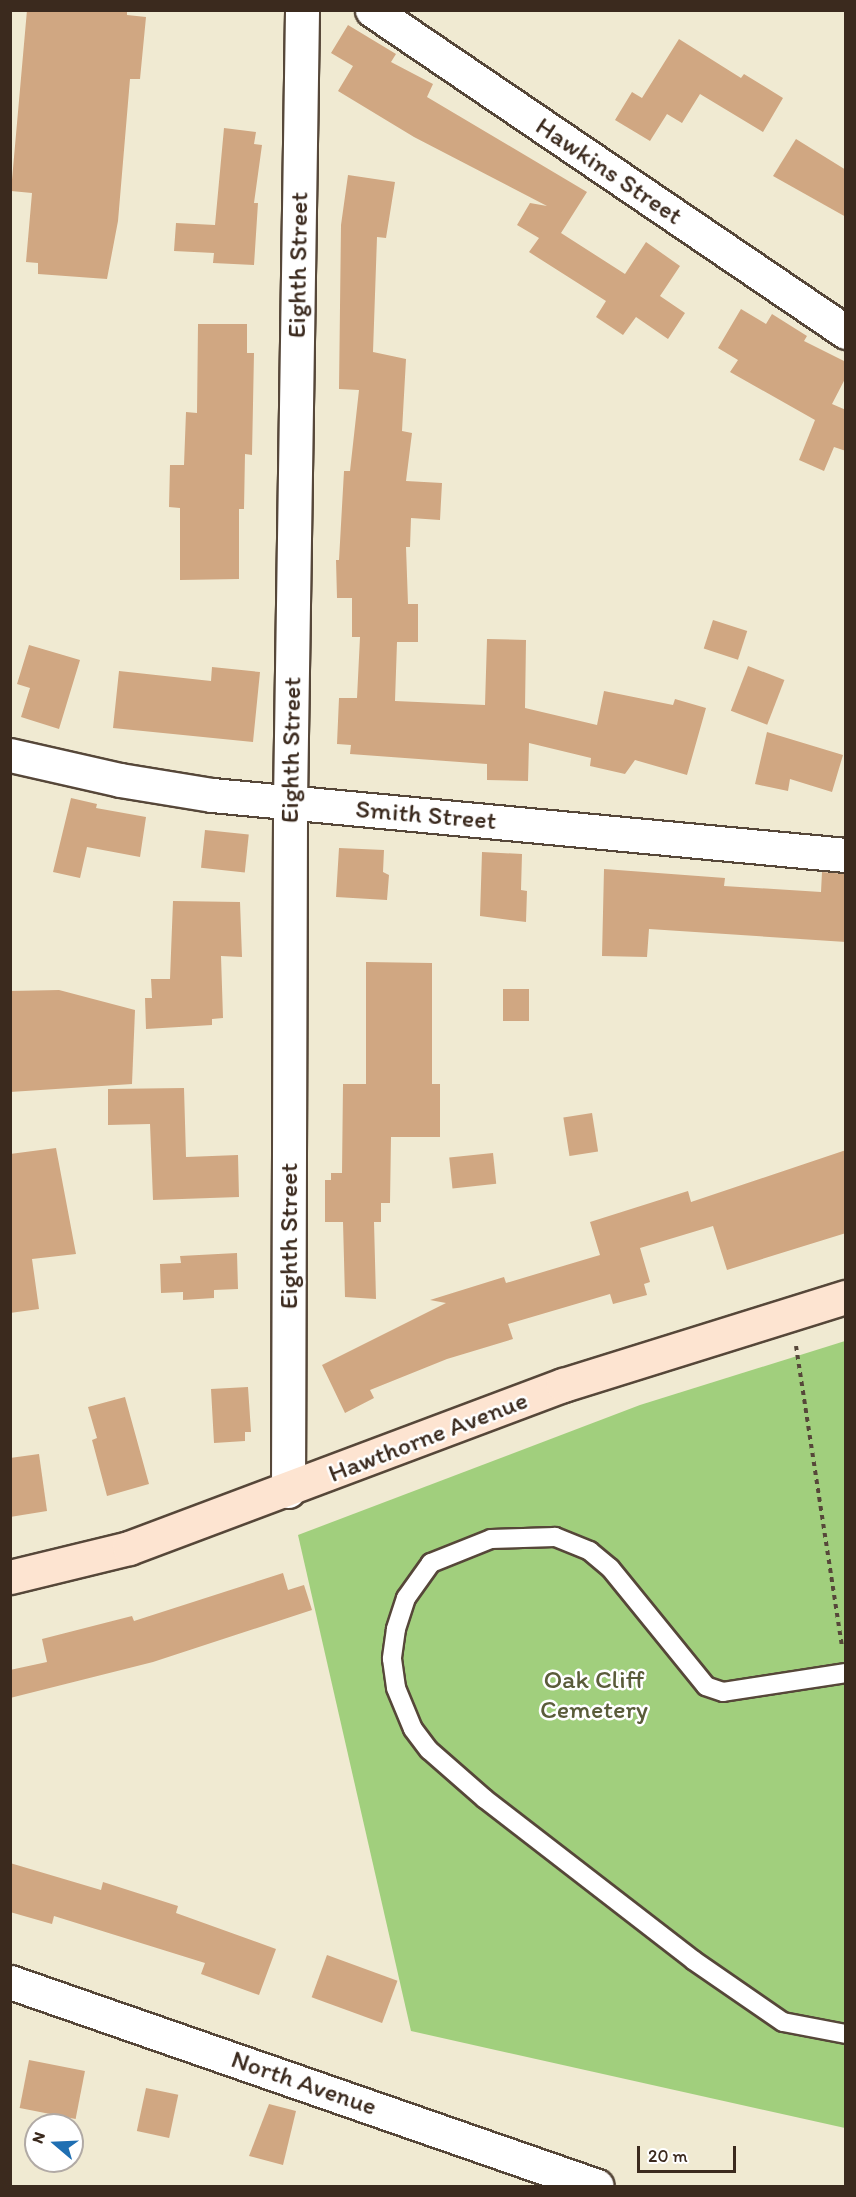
<!DOCTYPE html>
<html>
<head>
<meta charset="utf-8">
<style>
  body { margin:0 }
  #map { position:relative; width:856px; height:2197px; overflow:hidden; background:#f0ead2; font-family:Itim,sans-serif }
  div>[style] { position:absolute }
  .green>* { inset:0; background:#a1cf7d }
  .building>* { inset:0; background:#d0a782; transform-origin:0 0 }
  .path>* { height:4px; margin-top:-2px; transform-origin:0; background:repeating-linear-gradient(90deg,#564739 0 4.5px,transparent 0 9px) }
  .roads { filter:drop-shadow(2px 0 #564739) drop-shadow(-2px 0 #564739) drop-shadow(0 2px #564739) drop-shadow(0 -2px #564739) }
  .lane>* { height:18px; margin:-9px; padding:0 9px; transform-origin:9px; border-radius:9px; background:#fff }
  .street>* { height:33px; margin:-16.5px; padding:0 16.5px; transform-origin:16.5px; border-radius:16.5px; background:#fff }
  .secondary>* { height:33px; margin:-16.5px; padding:0 16.5px; transform-origin:16.5px; border-radius:16.5px; background:#fde4d1 }
  span { translate:-50% -50%; white-space:nowrap; text-align:center; line-height:1.15; -webkit-text-stroke:5px #fff; paint-order:stroke }
  .street-label { font-size:26px; color:#3b2a1e }
  .park-label { font-size:26px; color:#5a5c3a }
  .frame { position:absolute; inset:0; border:12px solid #3b2a1e; pointer-events:none }
  .north { position:absolute; left:24px; top:2113px; width:60px; height:60px; box-sizing:border-box; background:#fff; border:2px solid #b1aaa5; border-radius:50%; rotate:289deg; font-size:16px; font-weight:700; line-height:24px; text-align:center; color:#3b2a1e }
  .north::after { content:''; display:block; margin:auto; width:21px; height:27px; background:#1f6fb2; clip-path:polygon(50% 0,100% 100%,50% 72%,0 100%) }
  .scale { position:absolute; left:637px; top:2146px; width:99px; height:27px; box-sizing:border-box; border:3px solid #3b2a1e; border-top:0; padding-left:8px; font-size:18px; line-height:21px; white-space:nowrap; color:#3b2a1e; -webkit-text-stroke:4px #fff; paint-order:stroke }
</style>
</head>
<body>
<div id="map">
  <div class="green">
    <div style="clip-path:polygon(845px 1341px,845px 2128px,411px 2031px,298px 1535px,640px 1405px)"></div>
  </div>
  <div class="building">
    <div style="clip-path:polygon(27px 10px,127px 10px,127px 15px,146px 17px,140px 79px,130px 79px,118px 221px,107px 279px,38px 274px,38px 263px,26px 262px,32px 193px,11px 191px)"></div>
    <div style="clip-path:polygon(348px 25px,396px 54px,391px 62px,433px 84px,427px 97px,587px 192px,561px 233px,625px 274px,646px 242px,680px 266px,660px 296px,685px 313px,668px 339px,636px 317px,623px 335px,596px 317px,606px 301px,529px 252px,539px 238px,517px 225px,530px 203px,547px 206px,414px 137px,338px 91px,353px 66px,331px 53px)"></div>
    <div style="clip-path:polygon(679px 39px,741px 78px,744px 74px,783px 98px,763px 132px,700px 94px,682px 123px,667px 114px,650px 141px,615px 120px,632px 92px,642px 98px)"></div>
    <div style="clip-path:polygon(224px 128px,256px 132px,254px 144px,262px 145px,254px 203px,258px 203px,254px 265px,213px 263px,214px 253px,174px 251px,176px 223px,215px 225px)"></div>
    <div style="clip-path:polygon(796px 139px,846px 170px,846px 217px,773px 176px)"></div>
    <div style="clip-path:polygon(348px 175px,395px 182px,386px 238px,377px 237px,373px 352px,406px 359px,402px 431px,412px 433px,406px 481px,442px 483px,440px 520px,411px 518px,410px 547px,406px 547px,408px 604px,418px 604px,418px 642px,397px 642px,395px 701px,485px 705px,487px 639px,526px 640px,525px 708px,597px 725px,604px 691px,673px 705px,675px 699px,706px 708px,687px 775px,635px 760px,625px 774px,590px 766px,591px 758px,529px 743px,528px 781px,487px 780px,487px 764px,350px 754px,351px 745px,337px 744px,339px 698px,357px 698px,360px 637px,352px 637px,352px 598px,337px 598px,336px 560px,339px 560px,344px 471px,350px 471px,359px 390px,339px 389px,341px 225px)"></div>
    <div style="clip-path:polygon(741px 309px,766px 324px,772px 314px,807px 336px,804px 341px,846px 362px,846px 377px,832px 404px,846px 410px,846px 451px,834px 447px,824px 471px,799px 460px,815px 420px,730px 372px,738px 360px,718px 348px)"></div>
    <div style="clip-path:polygon(198px 324px,247px 324px,247px 353px,254px 353px,252px 455px,245px 454px,244px 509px,239px 509px,239px 579px,180px 580px,180px 508px,169px 507px,170px 465px,184px 465px,186px 412px,197px 413px)"></div>
    <div style="left:713px;top:620px;width:36px;height:30px;rotate:18deg"></div>
    <div style="clip-path:polygon(29px 645px,80px 660px,59px 729px,21px 717px,30px 688px,17px 684px)"></div>
    <div style="left:748px;top:666px;width:39px;height:48px;rotate:21deg"></div>
    <div style="clip-path:polygon(212px 667px,260px 672px,253px 742px,113px 728px,119px 671px,211px 681px)"></div>
    <div style="clip-path:polygon(767px 732px,843px 755px,832px 792px,790px 779px,788px 791px,755px 784px)"></div>
    <div style="clip-path:polygon(71px 798px,97px 804px,96px 808px,146px 817px,140px 857px,87px 847px,80px 878px,53px 872px)"></div>
    <div style="left:205px;top:830px;width:44px;height:38px;rotate:6deg"></div>
    <div style="clip-path:polygon(339px 848px,384px 850px,383px 872px,389px 875px,387px 900px,336px 897px)"></div>
    <div style="clip-path:polygon(482px 852px,522px 854px,521px 890px,527px 891px,526px 922px,480px 916px)"></div>
    <div style="clip-path:polygon(604px 869px,725px 878px,724px 886px,821px 892px,822px 872px,846px 874px,846px 942px,649px 929px,647px 957px,602px 956px)"></div>
    <div style="clip-path:polygon(173px 901px,240px 902px,242px 957px,221px 956px,223px 1018px,212px 1019px,212px 1025px,146px 1029px,145px 998px,152px 998px,151px 979px,170px 979px)"></div>
    <div style="clip-path:polygon(366px 962px,432px 963px,432px 1084px,440px 1084px,440px 1137px,391px 1137px,390px 1203px,381px 1203px,381px 1222px,374px 1222px,376px 1299px,345px 1297px,343px 1222px,325px 1222px,325px 1180px,331px 1180px,331px 1173px,342px 1173px,343px 1084px,366px 1084px)"></div>
    <div style="left:503px;top:989px;width:26px;height:32px"></div>
    <div style="clip-path:polygon(59px 990px,135px 1010px,132px 1084px,10px 1092px,10px 991px)"></div>
    <div style="clip-path:polygon(184px 1088px,186px 1157px,238px 1155px,239px 1197px,153px 1200px,150px 1124px,108px 1125px,108px 1089px)"></div>
    <div style="left:592px;top:1113px;width:39px;height:29px;rotate:81deg"></div>
    <div style="clip-path:polygon(56px 1148px,76px 1254px,32px 1259px,39px 1309px,10px 1313px,10px 1154px)"></div>
    <div style="clip-path:polygon(846px 1150px,846px 1233px,727px 1270px,713px 1226px,640px 1248px,650px 1282px,644px 1284px,647px 1295px,613px 1304px,610px 1294px,508px 1324px,513px 1339px,447px 1359px,370px 1390px,374px 1398px,345px 1413px,322px 1365px,446px 1303px,430px 1300px,504px 1277px,506px 1283px,600px 1255px,590px 1222px,688px 1191px,691px 1202px)"></div>
    <div style="left:493px;top:1153px;width:31px;height:44px;rotate:84deg"></div>
    <div style="clip-path:polygon(237px 1253px,238px 1289px,214px 1290px,214px 1298px,183px 1300px,183px 1292px,161px 1293px,160px 1264px,181px 1263px,180px 1256px)"></div>
    <div style="clip-path:polygon(248px 1387px,251px 1432px,245px 1432px,245px 1441px,214px 1443px,211px 1389px)"></div>
    <div style="clip-path:polygon(125px 1397px,149px 1484px,107px 1496px,92px 1440px,97px 1438px,88px 1407px)"></div>
    <div style="clip-path:polygon(39px 1454px,47px 1511px,10px 1517px,10px 1458px)"></div>
    <div style="clip-path:polygon(283px 1573px,288px 1590px,304px 1585px,312px 1610px,153px 1662px,10px 1698px,10px 1670px,47px 1662px,42px 1639px,132px 1616px,134px 1621px)"></div>
    <div style="clip-path:polygon(10px 1863px,101px 1890px,103px 1882px,178px 1906px,176px 1913px,276px 1949px,259px 1995px,201px 1974px,205px 1963px,54px 1916px,52px 1924px,10px 1912px)"></div>
    <div style="left:327px;top:1955px;width:75px;height:45px;rotate:20deg"></div>
    <div style="left:29px;top:2060px;width:57px;height:49px;rotate:11deg"></div>
    <div style="left:146px;top:2088px;width:33px;height:44px;rotate:12deg"></div>
    <div style="clip-path:polygon(269px 2104px,296px 2111px,283px 2165px,249px 2156px)"></div>
  </div>
  <div class="path">
    <div style="left:796px;top:1346px;width:304px;rotate:81.3deg"></div>
  </div>
  <div class="roads">
    <div class="lane">
      <div style="left:846px;top:1673px;width:124px;rotate:171.2deg"></div>
      <div style="left:723px;top:1692px;width:18px;rotate:-161deg"></div>
      <div style="left:706px;top:1686px;width:152px;rotate:-129.1deg"></div>
      <div style="left:610px;top:1568px;width:26px;rotate:-140deg"></div>
      <div style="left:590px;top:1551px;width:38px;rotate:-158deg"></div>
      <div style="left:555px;top:1537px;width:64px;rotate:178.2deg"></div>
      <div style="left:491px;top:1539px;width:65px;rotate:158.2deg"></div>
      <div style="left:431px;top:1563px;width:43px;rotate:125.5deg"></div>
      <div style="left:406px;top:1598px;width:33px;rotate:108deg"></div>
      <div style="left:396px;top:1629px;width:30px;rotate:98deg"></div>
      <div style="left:392px;top:1659px;width:29px;rotate:82deg"></div>
      <div style="left:396px;top:1688px;width:44px;rotate:67.5deg"></div>
      <div style="left:413px;top:1729px;width:26px;rotate:53deg"></div>
      <div style="left:429px;top:1750px;width:74px;rotate:41.2deg"></div>
      <div style="left:485px;top:1799px;width:263px;rotate:37.7deg"></div>
      <div style="left:693px;top:1960px;width:109px;rotate:34.6deg"></div>
      <div style="left:783px;top:2022px;width:64px;rotate:10.8deg"></div>
    </div>
    <div class="street">
      <div style="left:372px;top:10px;width:573px;rotate:34.19deg"></div>
      <div style="left:10px;top:755px;width:113px;rotate:12.8deg"></div>
      <div style="left:120px;top:780px;width:93px;rotate:9.3deg"></div>
      <div style="left:212px;top:795px;width:637px;rotate:5.41deg"></div>
      <div style="left:288px;top:1491px;width:689px;rotate:-89.83deg"></div>
      <div style="left:290px;top:802px;width:792px;rotate:-89.13deg"></div>
      <div style="left:10px;top:1982px;width:621px;rotate:19.16deg"></div>
    </div>
    <div class="secondary">
      <div style="left:10px;top:1577px;width:122px;rotate:-13.7deg"></div>
      <div style="left:129px;top:1548px;width:464px;rotate:-20.6deg"></div>
      <div style="left:563px;top:1385px;width:296px;rotate:-17.3deg"></div>
    </div>
  </div>
  <div class="street-label">
    <span style="left:609px;top:171px;rotate:34deg">Hawkins Street</span>
    <span style="left:298px;top:265px;rotate:-89deg">Eighth Street</span>
    <span style="left:291px;top:750px;rotate:-89deg">Eighth Street</span>
    <span style="left:426px;top:815px;rotate:5deg">Smith Street</span>
    <span style="left:289px;top:1236px;rotate:-90deg">Eighth Street</span>
    <span style="left:428px;top:1437px;rotate:-21deg">Hawthorne Avenue</span>
    <span style="left:304px;top:2083px;rotate:19deg">North Avenue</span>
  </div>
  <div class="park-label">
    <span style="left:594px;top:1695px">Oak Cliff<br>Cemetery</span>
  </div>
  <div class="frame"></div>
  <div class="north">N</div>
  <div class="scale">20 m</div>
</div>
</body>
</html>
